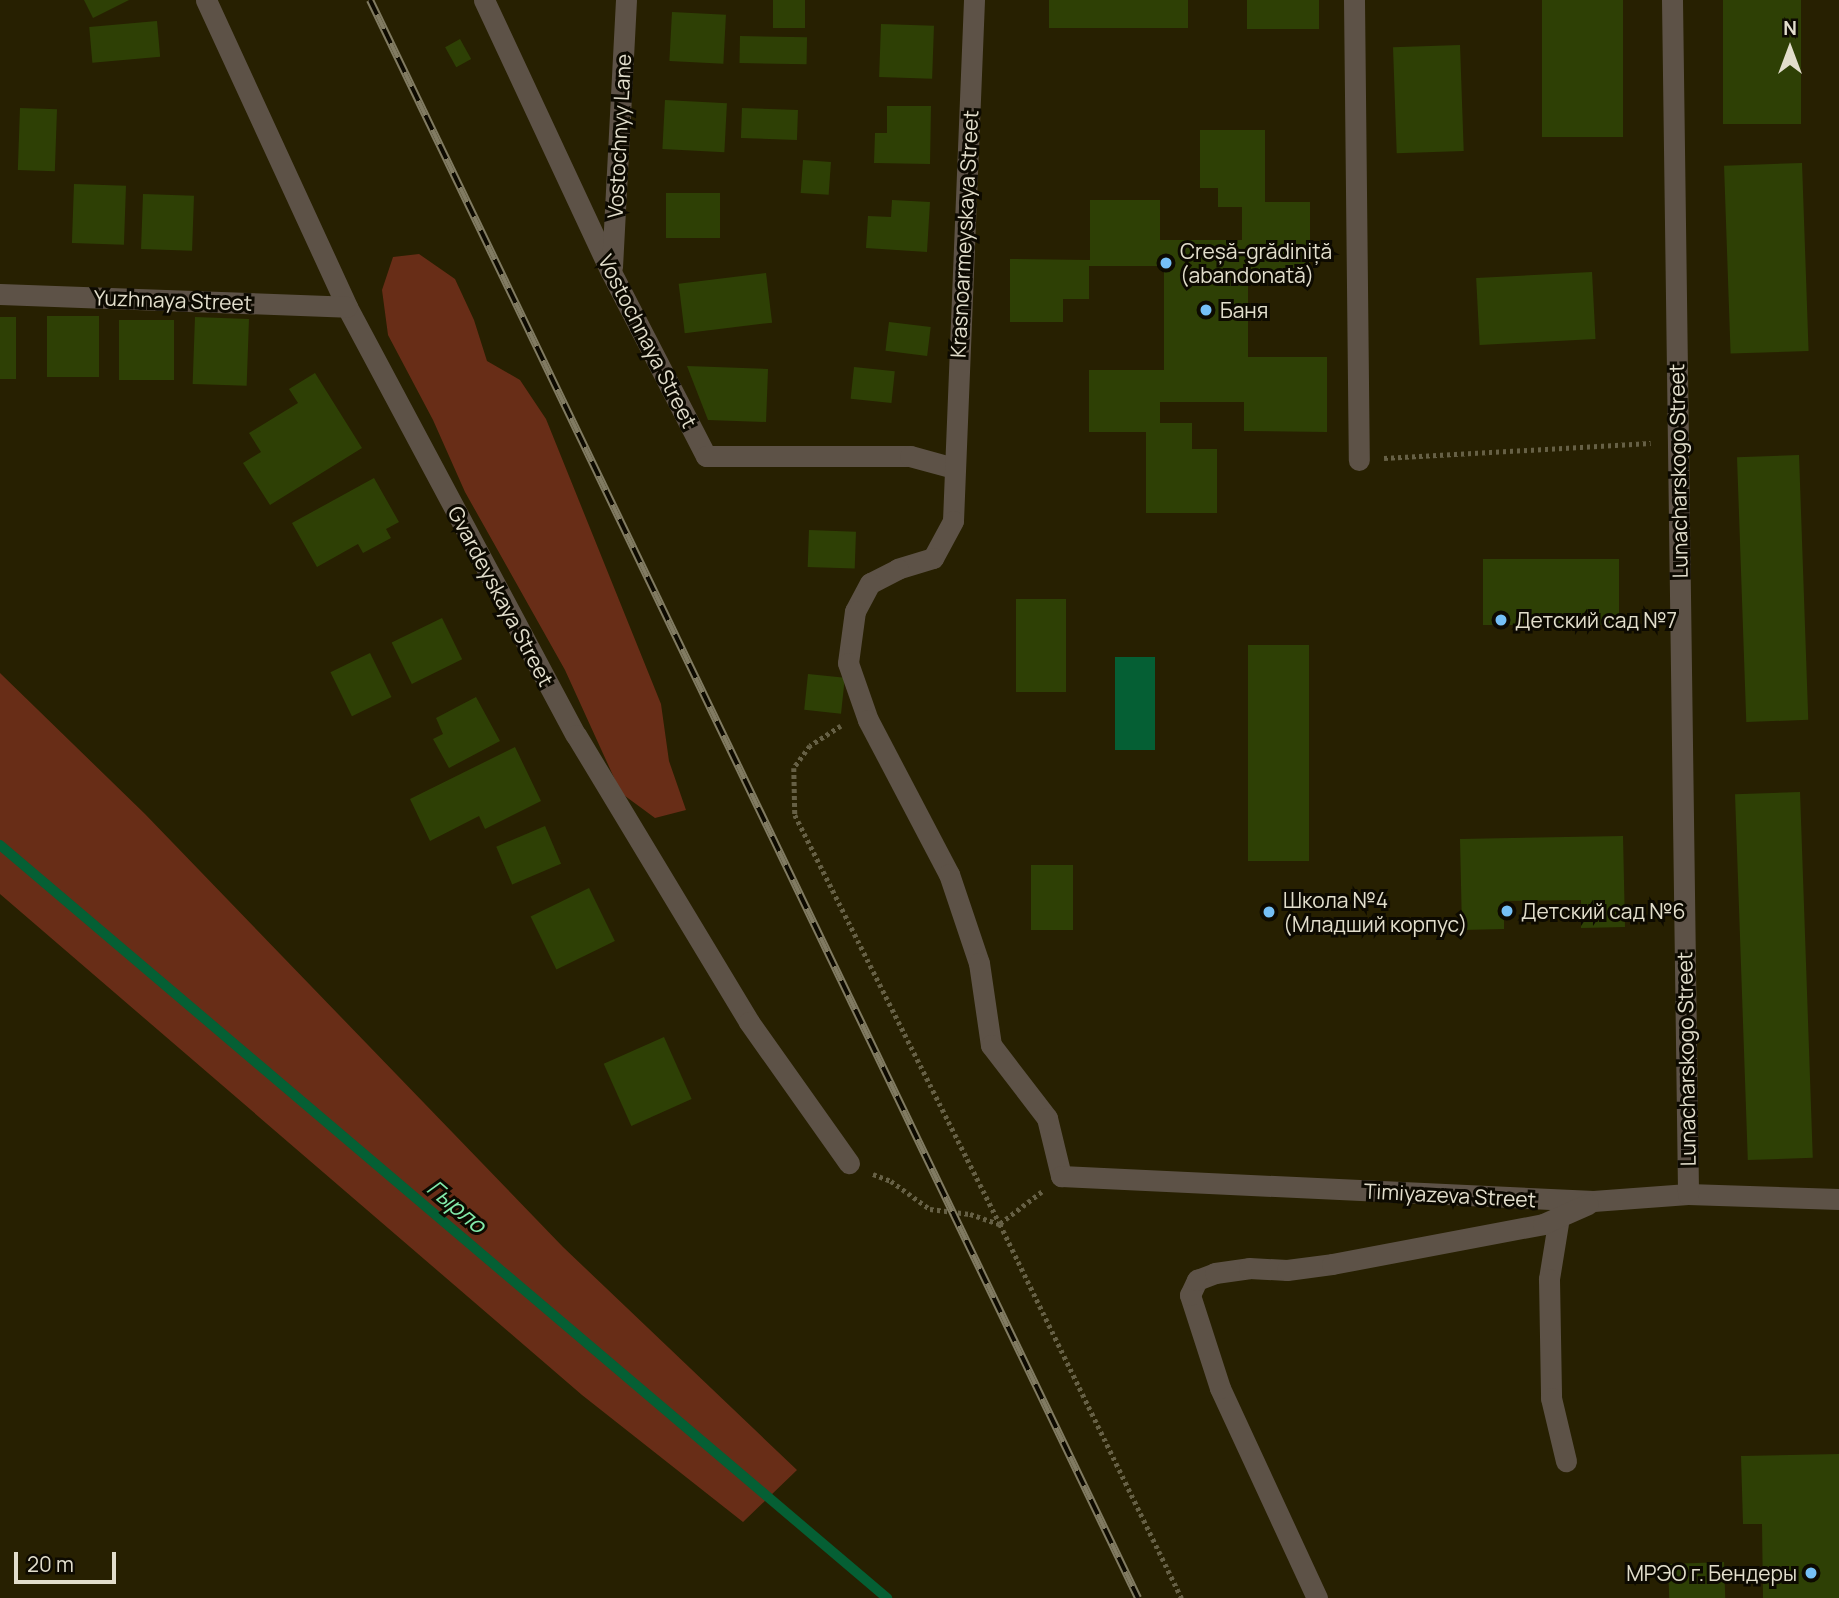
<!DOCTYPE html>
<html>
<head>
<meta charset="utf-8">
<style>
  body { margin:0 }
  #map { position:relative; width:1839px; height:1598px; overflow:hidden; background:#272001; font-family:Manrope,sans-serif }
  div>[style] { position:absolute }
  .green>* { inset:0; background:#682d17 }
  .water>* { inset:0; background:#055f34; transform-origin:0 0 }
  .stream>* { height:10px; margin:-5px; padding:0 5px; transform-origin:5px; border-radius:5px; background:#055f34 }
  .building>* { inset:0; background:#2e4005; transform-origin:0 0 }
  .path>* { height:4.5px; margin-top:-2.25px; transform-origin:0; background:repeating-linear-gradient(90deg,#666045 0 3.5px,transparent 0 7px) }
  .minor>* { height:21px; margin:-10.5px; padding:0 10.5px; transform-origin:10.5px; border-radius:10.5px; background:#5d5247 }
  .rail>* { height:8px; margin-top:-4px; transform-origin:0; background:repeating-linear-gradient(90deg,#0d0a01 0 16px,#817b62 0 32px); box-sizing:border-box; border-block:2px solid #817b62 }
  .dots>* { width:19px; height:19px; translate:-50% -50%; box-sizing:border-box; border:4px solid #0d0a01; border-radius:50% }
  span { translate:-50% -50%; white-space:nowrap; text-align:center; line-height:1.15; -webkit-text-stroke:6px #0d0a01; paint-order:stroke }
  .street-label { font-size:21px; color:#e2decc }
  .poi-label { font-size:21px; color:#e2decc }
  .left { translate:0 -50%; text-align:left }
  .right { translate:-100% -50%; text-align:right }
  .water-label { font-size:23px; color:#83ebaa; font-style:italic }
  .north { position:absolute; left:1755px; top:14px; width:70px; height:70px; -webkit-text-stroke:5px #0d0a01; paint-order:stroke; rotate:0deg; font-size:19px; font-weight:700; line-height:28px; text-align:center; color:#e2decc }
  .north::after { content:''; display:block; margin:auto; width:24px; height:32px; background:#e2decc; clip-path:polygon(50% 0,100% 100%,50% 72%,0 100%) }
  .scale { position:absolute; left:14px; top:1552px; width:102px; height:32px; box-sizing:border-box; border:4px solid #e2decc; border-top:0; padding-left:9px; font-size:21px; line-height:24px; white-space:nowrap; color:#e2decc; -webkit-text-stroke:5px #0d0a01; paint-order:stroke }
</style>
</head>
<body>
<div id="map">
  <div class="green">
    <div style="clip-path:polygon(419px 254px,455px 279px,474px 320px,487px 361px,520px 380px,546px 419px,661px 704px,669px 761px,686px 810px,655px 818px,621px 793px,565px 670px,465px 492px,433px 420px,388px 335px,382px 290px,393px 257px)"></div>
    <div style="clip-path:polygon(0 673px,145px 814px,563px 1247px,797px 1470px,743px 1522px,582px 1395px,0 894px)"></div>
  </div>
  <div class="water">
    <div style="left:1115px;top:657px;width:40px;height:93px"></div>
  </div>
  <div class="stream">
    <div style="left:0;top:845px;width:1164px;rotate:40.33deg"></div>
  </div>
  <div class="building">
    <div style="clip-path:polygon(84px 0,129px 0,93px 18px)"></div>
    <div style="left:773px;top:0;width:32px;height:28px"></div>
    <div style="left:1049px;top:0;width:139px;height:28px"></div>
    <div style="left:1247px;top:0;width:72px;height:29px"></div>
    <div style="left:1542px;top:0;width:81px;height:137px"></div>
    <div style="left:1723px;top:0;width:78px;height:124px"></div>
    <div style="left:672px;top:12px;width:54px;height:49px;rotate:3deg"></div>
    <div style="left:157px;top:21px;width:36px;height:68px;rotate:85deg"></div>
    <div style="left:881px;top:24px;width:53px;height:53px;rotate:2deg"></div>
    <div style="left:740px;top:36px;width:67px;height:27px;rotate:1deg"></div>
    <div style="left:460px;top:39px;width:23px;height:17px;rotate:61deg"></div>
    <div style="left:1460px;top:45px;width:106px;height:67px;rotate:88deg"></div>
    <div style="left:665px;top:100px;width:62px;height:49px;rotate:3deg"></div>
    <div style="clip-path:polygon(887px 106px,931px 106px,930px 164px,874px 163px,875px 133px,887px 133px)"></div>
    <div style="left:20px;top:108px;width:37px;height:62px;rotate:2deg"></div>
    <div style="left:742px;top:108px;width:56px;height:30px;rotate:2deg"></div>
    <div style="clip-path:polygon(1200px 130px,1265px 130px,1265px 202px,1310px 202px,1310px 276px,1248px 276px,1248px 357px,1327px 357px,1327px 432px,1244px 431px,1244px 402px,1160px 402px,1160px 423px,1192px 423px,1192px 449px,1217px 449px,1217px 513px,1146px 513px,1146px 432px,1089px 432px,1089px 370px,1164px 370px,1164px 266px,1089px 266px,1089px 299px,1063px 299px,1063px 322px,1010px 322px,1010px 259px,1090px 260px,1090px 200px,1160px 200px,1160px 240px,1242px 240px,1242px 207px,1218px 207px,1218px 188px,1200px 188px)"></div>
    <div style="left:803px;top:160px;width:28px;height:33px;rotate:4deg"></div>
    <div style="left:1802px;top:163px;width:188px;height:78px;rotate:88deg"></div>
    <div style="left:74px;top:184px;width:52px;height:59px;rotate:2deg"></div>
    <div style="left:666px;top:193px;width:54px;height:45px"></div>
    <div style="left:143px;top:194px;width:51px;height:55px;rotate:2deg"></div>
    <div style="clip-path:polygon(892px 200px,930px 202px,927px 252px,866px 248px,868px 216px,891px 217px)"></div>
    <div style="left:1592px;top:272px;width:67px;height:116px;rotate:87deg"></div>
    <div style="left:766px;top:273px;width:50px;height:88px;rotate:83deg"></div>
    <div style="left:47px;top:316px;width:52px;height:61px"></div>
    <div style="left:0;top:317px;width:16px;height:62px"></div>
    <div style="left:195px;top:317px;width:54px;height:67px;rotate:2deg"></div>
    <div style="left:119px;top:320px;width:55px;height:60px"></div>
    <div style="left:889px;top:322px;width:42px;height:29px;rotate:7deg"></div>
    <div style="clip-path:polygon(687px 366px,768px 369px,766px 422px,708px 420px)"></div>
    <div style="left:854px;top:367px;width:41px;height:32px;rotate:6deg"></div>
    <div style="clip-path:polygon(315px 373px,362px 448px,270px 505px,243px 463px,261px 452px,249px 433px,298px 403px,289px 389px)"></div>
    <div style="left:1799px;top:455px;width:265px;height:62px;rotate:88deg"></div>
    <div style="clip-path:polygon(374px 478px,399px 522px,386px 529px,391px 538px,363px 553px,358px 544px,317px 567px,292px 523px)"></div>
    <div style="left:809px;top:530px;width:47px;height:37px;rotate:2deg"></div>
    <div style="left:1483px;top:559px;width:136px;height:66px"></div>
    <div style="left:1016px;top:599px;width:50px;height:93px"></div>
    <div style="left:442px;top:618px;width:46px;height:56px;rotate:64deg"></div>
    <div style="left:1248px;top:645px;width:61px;height:216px"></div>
    <div style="left:370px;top:653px;width:49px;height:44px;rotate:64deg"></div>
    <div style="left:808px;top:674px;width:37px;height:36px;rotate:6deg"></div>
    <div style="clip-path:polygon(476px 697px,500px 741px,449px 768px,433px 739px,443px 734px,436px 718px)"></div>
    <div style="clip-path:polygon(515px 747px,541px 801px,485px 829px,479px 816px,430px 841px,410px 799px)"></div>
    <div style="left:1800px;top:792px;width:366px;height:65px;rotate:88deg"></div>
    <div style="left:545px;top:826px;width:41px;height:53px;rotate:67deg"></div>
    <div style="clip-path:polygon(1623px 836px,1625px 927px,1581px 928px,1581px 900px,1504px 901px,1504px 929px,1462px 930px,1460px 839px)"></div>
    <div style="left:1031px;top:865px;width:42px;height:65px"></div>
    <div style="left:589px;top:888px;width:59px;height:65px;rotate:64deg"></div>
    <div style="left:664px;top:1037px;width:68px;height:66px;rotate:66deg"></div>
    <div style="clip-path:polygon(1839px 1454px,1839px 1598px,1763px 1598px,1762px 1524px,1743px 1524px,1741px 1456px)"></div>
    <div style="left:1724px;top:1562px;width:36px;height:56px;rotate:88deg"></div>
  </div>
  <div class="path">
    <div style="left:1384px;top:458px;width:267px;rotate:-3.2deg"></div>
    <div style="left:841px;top:726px;width:37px;rotate:147deg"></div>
    <div style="left:810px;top:746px;width:27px;rotate:126deg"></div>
    <div style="left:794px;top:768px;width:47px;rotate:88.8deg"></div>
    <div style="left:795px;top:815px;width:457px;rotate:63.4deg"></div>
    <div style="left:873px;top:1174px;width:19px;rotate:21deg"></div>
    <div style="left:891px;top:1181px;width:48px;rotate:35.7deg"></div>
    <div style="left:930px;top:1209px;width:40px;rotate:7.1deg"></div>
    <div style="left:970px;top:1214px;width:31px;rotate:19deg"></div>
    <div style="left:1042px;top:1192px;width:53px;rotate:142.7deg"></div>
    <div style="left:1000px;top:1224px;width:416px;rotate:64.1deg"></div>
  </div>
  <div class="minor">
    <div style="left:206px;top:0;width:338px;rotate:65.3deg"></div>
    <div style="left:347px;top:307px;width:485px;rotate:61.9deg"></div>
    <div style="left:576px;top:735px;width:335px;rotate:58.9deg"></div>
    <div style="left:749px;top:1022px;width:173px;rotate:54.7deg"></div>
    <div style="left:484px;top:0;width:300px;rotate:65deg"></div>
    <div style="left:611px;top:272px;width:207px;rotate:62.7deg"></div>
    <div style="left:706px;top:456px;width:204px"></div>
    <div style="left:910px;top:456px;width:46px;rotate:15.3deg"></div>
    <div style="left:974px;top:0;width:521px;rotate:92.31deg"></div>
    <div style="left:953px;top:521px;width:42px;rotate:118.4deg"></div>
    <div style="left:933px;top:558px;width:37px;rotate:163deg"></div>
    <div style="left:898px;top:569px;width:31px;rotate:153deg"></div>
    <div style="left:870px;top:583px;width:32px;rotate:118deg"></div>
    <div style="left:855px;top:611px;width:52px;rotate:97.7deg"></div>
    <div style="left:848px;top:663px;width:60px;rotate:70.7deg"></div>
    <div style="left:868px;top:720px;width:174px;rotate:62.3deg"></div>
    <div style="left:949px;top:874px;width:94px;rotate:71.4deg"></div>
    <div style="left:979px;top:963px;width:83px;rotate:81.7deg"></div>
    <div style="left:991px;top:1045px;width:92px;rotate:52.5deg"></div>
    <div style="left:1047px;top:1118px;width:60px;rotate:76.4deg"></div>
    <div style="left:1061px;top:1176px;width:533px;rotate:2.69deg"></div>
    <div style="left:1593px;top:1201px;width:95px;rotate:-4.2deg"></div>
    <div style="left:1688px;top:1194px;width:151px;rotate:1.9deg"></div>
    <div style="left:1354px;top:0;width:460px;rotate:89.4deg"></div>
    <div style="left:1672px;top:0;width:1194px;rotate:89.23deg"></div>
    <div style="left:612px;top:267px;width:267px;rotate:-87deg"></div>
    <div style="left:0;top:294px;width:347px;rotate:2.1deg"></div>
    <div style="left:1559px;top:1217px;width:63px;rotate:99.2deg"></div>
    <div style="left:1549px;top:1279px;width:119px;rotate:89deg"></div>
    <div style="left:1551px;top:1398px;width:65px;rotate:76.6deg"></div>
    <div style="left:1317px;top:1598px;width:231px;rotate:-114.8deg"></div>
    <div style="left:1220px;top:1388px;width:98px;rotate:-107.9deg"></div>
    <div style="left:1190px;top:1295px;width:17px;rotate:-65deg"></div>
    <div style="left:1197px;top:1280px;width:19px;rotate:-21deg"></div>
    <div style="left:1215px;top:1273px;width:34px;rotate:-8deg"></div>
    <div style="left:1249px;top:1268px;width:38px;rotate:3deg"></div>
    <div style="left:1287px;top:1270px;width:45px;rotate:-7.6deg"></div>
    <div style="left:1332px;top:1264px;width:215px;rotate:-10.7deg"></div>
    <div style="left:1543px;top:1224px;width:49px;rotate:-24deg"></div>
  </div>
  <div class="rail">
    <div style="left:370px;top:0;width:1773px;rotate:64.33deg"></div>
  </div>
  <div class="dots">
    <div style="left:1166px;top:263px;background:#75c0f6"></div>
    <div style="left:1206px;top:310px;background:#75c0f6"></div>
    <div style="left:1501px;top:620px;background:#75c0f6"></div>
    <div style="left:1507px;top:911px;background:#75c0f6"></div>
    <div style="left:1269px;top:912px;background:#75c0f6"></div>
    <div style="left:1811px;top:1573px;background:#75c0f6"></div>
  </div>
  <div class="street-label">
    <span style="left:619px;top:136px;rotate:-87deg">Vostochnyy Lane</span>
    <span style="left:964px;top:234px;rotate:-87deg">Krasnoarmeyskaya Street</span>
    <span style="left:173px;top:300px;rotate:2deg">Yuzhnaya Street</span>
    <span style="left:648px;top:341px;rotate:63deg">Vostochnaya Street</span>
    <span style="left:1678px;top:471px;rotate:-91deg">Lunacharskogo Street</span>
    <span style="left:501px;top:596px;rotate:62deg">Gvardeyskaya Street</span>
    <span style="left:1686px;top:1059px;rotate:-91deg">Lunacharskogo Street</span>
    <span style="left:1450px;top:1195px;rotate:3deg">Timiyazeva Street</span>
  </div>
  <div class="poi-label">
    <span class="left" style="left:1180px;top:263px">Creșă-grădiniță<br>(abandonată)</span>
    <span class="left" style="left:1220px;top:310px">Баня</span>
    <span class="left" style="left:1515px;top:620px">Детский сад №7</span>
    <span class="left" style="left:1283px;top:912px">Школа №4<br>(Младший корпус)</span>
    <span class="left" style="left:1521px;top:911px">Детский сад №6</span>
    <span class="right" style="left:1797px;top:1573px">МРЭО г. Бендеры</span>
  </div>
  <div class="water-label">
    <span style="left:457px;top:1206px;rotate:40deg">Гырло</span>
  </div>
  <div class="north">N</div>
  <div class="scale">20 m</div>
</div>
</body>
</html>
